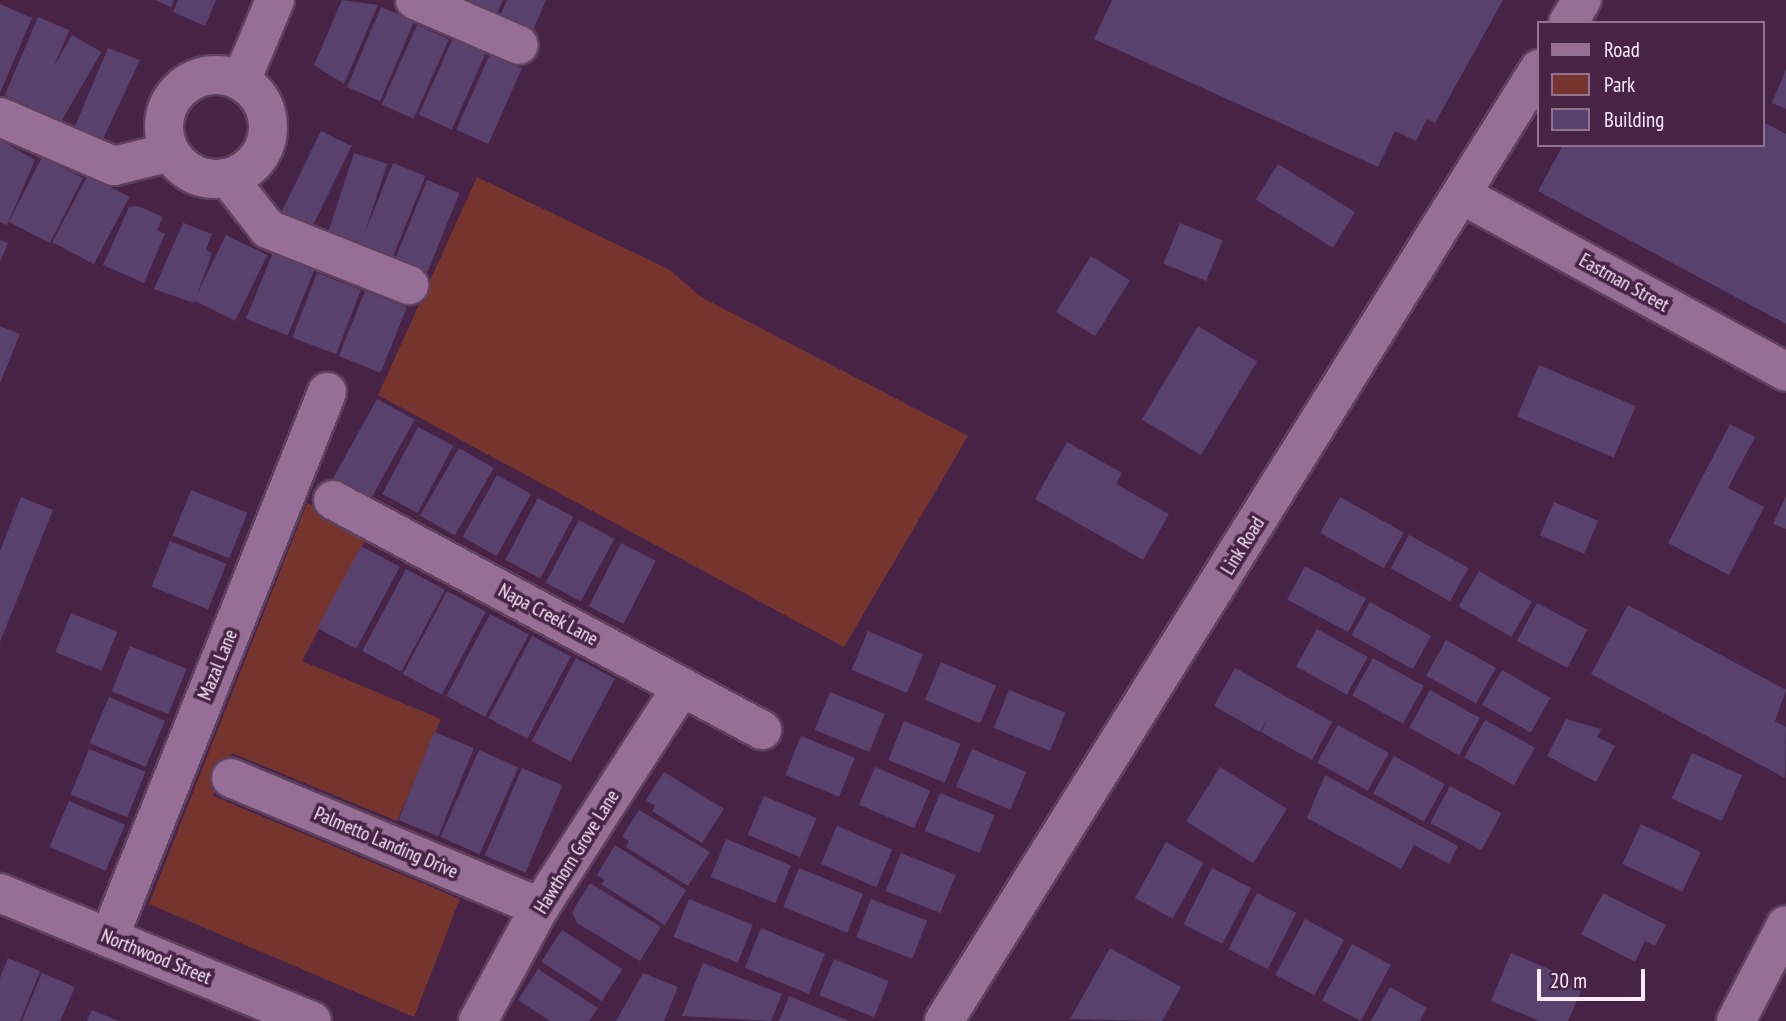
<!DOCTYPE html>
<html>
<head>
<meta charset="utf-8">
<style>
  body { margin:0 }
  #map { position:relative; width:1786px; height:1021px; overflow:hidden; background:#472446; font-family:"PT Sans Narrow",sans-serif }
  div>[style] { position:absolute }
  .green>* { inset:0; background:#75342d }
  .building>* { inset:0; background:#58416c; transform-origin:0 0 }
  .roads { filter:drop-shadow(2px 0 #5e415e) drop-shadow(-2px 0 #5e415e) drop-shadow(0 2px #5e415e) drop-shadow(0 -2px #5e415e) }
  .minor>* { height:38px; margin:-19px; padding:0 19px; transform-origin:19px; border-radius:19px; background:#976f96 }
  .minor>.ring { margin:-19px; padding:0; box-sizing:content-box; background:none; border:38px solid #976f96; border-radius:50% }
  span { translate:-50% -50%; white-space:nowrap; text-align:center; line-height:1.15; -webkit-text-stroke:7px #472446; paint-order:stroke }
  .street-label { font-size:19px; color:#fdebfc }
  .legend { position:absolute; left:1537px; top:21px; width:228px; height:126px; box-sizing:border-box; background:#472446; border:2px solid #90748f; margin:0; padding:9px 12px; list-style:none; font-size:21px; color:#fdebfc }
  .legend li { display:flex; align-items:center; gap:14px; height:35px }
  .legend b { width:35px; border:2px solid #90748f }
  .scale { position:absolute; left:1537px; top:969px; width:108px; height:32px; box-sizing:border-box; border:4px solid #fdebfc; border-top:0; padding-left:9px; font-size:21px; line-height:24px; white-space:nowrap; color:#fdebfc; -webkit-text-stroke:5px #472446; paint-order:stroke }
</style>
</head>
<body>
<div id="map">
  <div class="green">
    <div style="clip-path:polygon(477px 177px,670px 270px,701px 297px,968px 436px,844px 647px,378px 395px)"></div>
    <div style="clip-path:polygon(307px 503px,368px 536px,302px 661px,441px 719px,397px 821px,232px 753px,213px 796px,460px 899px,414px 1017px,149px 904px)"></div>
  </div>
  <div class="building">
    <div style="clip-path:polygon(155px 0,174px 0,171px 7px)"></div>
    <div style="clip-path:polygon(178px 0,216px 0,205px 26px,173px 12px)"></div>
    <div style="clip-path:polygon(342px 0,378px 5px,344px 84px,314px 65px)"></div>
    <div style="clip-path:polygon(466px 0,503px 0,497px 13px)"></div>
    <div style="clip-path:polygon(507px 0,546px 0,533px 30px,500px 16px)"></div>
    <div style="clip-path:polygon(1112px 0,1503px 0,1435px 123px,1427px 119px,1416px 141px,1395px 131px,1378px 167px,1094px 39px)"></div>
    <div style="clip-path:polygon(0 4px,32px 18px,0 93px)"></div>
    <div style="left:381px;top:7px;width:36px;height:87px;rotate:23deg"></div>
    <div style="left:38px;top:17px;width:34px;height:85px;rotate:23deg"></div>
    <div style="left:417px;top:25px;width:35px;height:87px;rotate:24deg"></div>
    <div style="left:72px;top:35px;width:34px;height:85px;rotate:30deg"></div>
    <div style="left:453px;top:38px;width:36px;height:84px;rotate:24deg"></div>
    <div style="clip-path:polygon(108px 48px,140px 60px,102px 141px,75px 126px)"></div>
    <div style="left:490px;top:54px;width:35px;height:83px;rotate:24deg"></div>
    <div style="clip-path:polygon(1786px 69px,1786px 109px,1772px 103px)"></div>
    <div style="clip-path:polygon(1763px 122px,1786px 134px,1786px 324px,1538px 191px,1563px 145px,1763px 145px)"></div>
    <div style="left:321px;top:131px;width:34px;height:89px;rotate:26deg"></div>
    <div style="clip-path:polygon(0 140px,35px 160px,7px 225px,0 222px)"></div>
    <div style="left:354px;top:153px;width:35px;height:83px;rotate:18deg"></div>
    <div style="left:42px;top:157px;width:46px;height:73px;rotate:27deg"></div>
    <div style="left:393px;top:163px;width:35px;height:87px;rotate:22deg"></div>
    <div style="left:1278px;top:164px;width:91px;height:42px;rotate:32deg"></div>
    <div style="left:88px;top:175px;width:47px;height:76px;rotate:28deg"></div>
    <div style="left:427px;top:180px;width:35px;height:85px;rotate:22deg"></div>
    <div style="clip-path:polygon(138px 206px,163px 217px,157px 230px,165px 234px,144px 283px,103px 265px,129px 207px)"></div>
    <div style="clip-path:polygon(183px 223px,212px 234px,206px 250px,212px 253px,194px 303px,154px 289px)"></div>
    <div style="left:1180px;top:223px;width:46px;height:44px;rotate:22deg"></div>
    <div style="left:226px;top:235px;width:46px;height:73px;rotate:26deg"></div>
    <div style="clip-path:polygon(0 240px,8px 243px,0 262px)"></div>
    <div style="left:273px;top:252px;width:45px;height:72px;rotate:22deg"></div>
    <div style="left:1091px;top:256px;width:46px;height:66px;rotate:32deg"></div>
    <div style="left:317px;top:273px;width:47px;height:69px;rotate:21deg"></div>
    <div style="left:365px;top:291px;width:45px;height:70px;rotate:22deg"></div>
    <div style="clip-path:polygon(0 326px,20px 334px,0 383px)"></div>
    <div style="left:1198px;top:326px;width:69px;height:109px;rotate:31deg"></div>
    <div style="left:1539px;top:365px;width:105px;height:56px;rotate:23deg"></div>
    <div style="left:377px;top:399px;width:43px;height:94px;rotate:29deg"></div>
    <div style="clip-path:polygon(1730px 424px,1755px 437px,1728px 488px,1764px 507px,1729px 575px,1668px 543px)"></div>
    <div style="left:418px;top:427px;width:40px;height:76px;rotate:28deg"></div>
    <div style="clip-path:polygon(1067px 442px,1122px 473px,1116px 484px,1169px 514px,1143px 560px,1035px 499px)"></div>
    <div style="left:459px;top:448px;width:40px;height:78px;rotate:30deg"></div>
    <div style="left:497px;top:475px;width:39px;height:71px;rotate:29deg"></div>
    <div style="left:191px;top:490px;width:61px;height:49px;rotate:22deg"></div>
    <div style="clip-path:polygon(1786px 496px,1786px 529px,1773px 524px)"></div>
    <div style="clip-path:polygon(21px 497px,53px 510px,0 642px,0 551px)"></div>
    <div style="left:1340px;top:497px;width:73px;height:41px;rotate:29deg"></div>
    <div style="left:538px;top:498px;width:40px;height:70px;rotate:28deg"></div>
    <div style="left:1554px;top:502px;width:48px;height:36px;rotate:23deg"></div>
    <div style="left:579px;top:520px;width:40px;height:71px;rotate:28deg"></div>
    <div style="left:1409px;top:535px;width:68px;height:38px;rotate:29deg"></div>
    <div style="left:170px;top:541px;width:61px;height:49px;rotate:22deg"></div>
    <div style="left:621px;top:543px;width:39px;height:71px;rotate:27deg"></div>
    <div style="left:361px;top:546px;width:44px;height:93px;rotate:28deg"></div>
    <div style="left:1305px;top:566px;width:69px;height:38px;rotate:28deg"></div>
    <div style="left:406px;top:569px;width:44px;height:93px;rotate:28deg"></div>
    <div style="left:1479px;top:571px;width:61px;height:41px;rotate:30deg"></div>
    <div style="left:447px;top:591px;width:44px;height:94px;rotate:28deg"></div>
    <div style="left:1370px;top:602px;width:70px;height:38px;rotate:29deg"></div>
    <div style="left:1537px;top:603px;width:57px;height:43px;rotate:28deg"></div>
    <div style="clip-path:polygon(1628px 605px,1786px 690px,1775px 721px,1786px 727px,1785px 778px,1591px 674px)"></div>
    <div style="left:71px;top:613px;width:50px;height:42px;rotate:22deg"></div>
    <div style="left:490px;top:614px;width:44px;height:93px;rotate:28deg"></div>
    <div style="left:1317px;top:629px;width:58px;height:43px;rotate:29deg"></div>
    <div style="left:868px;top:631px;width:60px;height:42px;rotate:23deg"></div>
    <div style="left:532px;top:636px;width:44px;height:93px;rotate:28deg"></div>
    <div style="left:1446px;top:640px;width:57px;height:41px;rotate:29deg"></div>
    <div style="left:130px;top:646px;width:61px;height:49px;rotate:22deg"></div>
    <div style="left:576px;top:658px;width:44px;height:94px;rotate:28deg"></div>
    <div style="left:1373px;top:658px;width:58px;height:43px;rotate:29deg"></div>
    <div style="left:941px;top:662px;width:60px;height:41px;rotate:23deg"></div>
    <div style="clip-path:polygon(1235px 668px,1332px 722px,1312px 760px,1261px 732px,1270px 714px,1260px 732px,1214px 706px)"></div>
    <div style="left:1502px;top:670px;width:56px;height:40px;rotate:30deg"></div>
    <div style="left:1009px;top:690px;width:61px;height:41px;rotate:22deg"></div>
    <div style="left:1430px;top:690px;width:57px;height:43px;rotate:29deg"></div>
    <div style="left:830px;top:692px;width:59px;height:41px;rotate:22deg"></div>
    <div style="left:109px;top:697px;width:61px;height:50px;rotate:23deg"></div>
    <div style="clip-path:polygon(1566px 719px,1601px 729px,1597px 737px,1615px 746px,1596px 782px,1547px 756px)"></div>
    <div style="left:1485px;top:720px;width:57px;height:43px;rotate:29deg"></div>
    <div style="left:904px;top:721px;width:61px;height:42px;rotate:22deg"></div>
    <div style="left:1338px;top:725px;width:58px;height:43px;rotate:29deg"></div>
    <div style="left:434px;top:732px;width:43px;height:95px;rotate:22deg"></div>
    <div style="left:801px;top:736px;width:58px;height:42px;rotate:22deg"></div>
    <div style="left:89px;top:749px;width:61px;height:49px;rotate:22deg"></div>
    <div style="left:972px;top:749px;width:59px;height:41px;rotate:23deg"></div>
    <div style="left:479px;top:750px;width:43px;height:95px;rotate:24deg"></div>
    <div style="left:1692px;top:753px;width:55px;height:50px;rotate:24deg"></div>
    <div style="left:1394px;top:756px;width:58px;height:43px;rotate:29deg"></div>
    <div style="left:875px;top:767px;width:60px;height:41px;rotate:23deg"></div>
    <div style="left:1220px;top:767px;width:79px;height:64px;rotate:32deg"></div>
    <div style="left:522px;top:768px;width:44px;height:95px;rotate:23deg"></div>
    <div style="clip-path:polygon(664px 772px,724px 809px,702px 843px,652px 811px,655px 806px,646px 800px)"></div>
    <div style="clip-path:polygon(1325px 775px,1458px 846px,1449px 864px,1414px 845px,1401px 869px,1307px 818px)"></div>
    <div style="left:1450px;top:786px;width:58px;height:42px;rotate:28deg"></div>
    <div style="left:940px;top:793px;width:59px;height:41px;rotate:22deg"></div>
    <div style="left:764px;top:796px;width:57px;height:42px;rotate:23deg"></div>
    <div style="left:69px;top:801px;width:61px;height:50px;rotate:23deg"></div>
    <div style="clip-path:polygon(639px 810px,710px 852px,688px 886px,626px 847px,629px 841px,622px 837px)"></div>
    <div style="left:1641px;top:824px;width:66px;height:44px;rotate:25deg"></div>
    <div style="left:837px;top:826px;width:60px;height:41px;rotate:23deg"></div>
    <div style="left:726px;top:839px;width:70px;height:41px;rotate:22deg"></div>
    <div style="left:1166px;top:842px;width:43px;height:64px;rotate:29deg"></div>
    <div style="clip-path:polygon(615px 845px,686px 890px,665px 925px,601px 884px,605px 880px,597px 875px)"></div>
    <div style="left:901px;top:853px;width:59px;height:41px;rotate:22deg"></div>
    <div style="left:799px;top:868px;width:69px;height:42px;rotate:22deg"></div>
    <div style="left:1212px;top:868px;width:44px;height:63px;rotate:27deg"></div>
    <div style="clip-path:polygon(590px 883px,661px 927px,640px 961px,577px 923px,572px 912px)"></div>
    <div style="left:1257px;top:893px;width:44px;height:63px;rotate:27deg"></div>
    <div style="clip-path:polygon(1603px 893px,1666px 925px,1655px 946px,1645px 941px,1635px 962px,1581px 934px)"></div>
    <div style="left:689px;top:899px;width:69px;height:41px;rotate:22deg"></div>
    <div style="left:871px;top:899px;width:60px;height:41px;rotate:21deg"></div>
    <div style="left:1305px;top:919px;width:44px;height:63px;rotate:28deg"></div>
    <div style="left:761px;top:928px;width:69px;height:43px;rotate:22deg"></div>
    <div style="left:562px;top:930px;width:72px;height:38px;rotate:33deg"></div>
    <div style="left:1352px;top:944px;width:44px;height:64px;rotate:28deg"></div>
    <div style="clip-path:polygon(1110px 948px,1181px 987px,1162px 1021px,1070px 1019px)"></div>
    <div style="clip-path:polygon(1511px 953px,1584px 984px,1568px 1021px,1540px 1021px,1491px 1001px)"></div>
    <div style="clip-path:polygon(8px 958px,40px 971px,20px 1021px,0 1021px,0 978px)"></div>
    <div style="left:834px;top:959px;width:59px;height:39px;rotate:22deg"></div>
    <div style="clip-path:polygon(703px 963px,782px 994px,771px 1021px,682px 1016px)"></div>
    <div style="clip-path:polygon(538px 969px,598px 1008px,589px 1021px,550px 1021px,518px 1000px)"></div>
    <div style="clip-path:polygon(42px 973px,75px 987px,60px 1021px,22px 1021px)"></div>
    <div style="clip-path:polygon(643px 973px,678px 987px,664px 1021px,616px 1021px)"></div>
    <div style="clip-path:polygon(1390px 987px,1427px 1008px,1420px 1021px,1371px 1021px)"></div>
    <div style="clip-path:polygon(789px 996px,849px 1021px,779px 1021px)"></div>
    <div style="clip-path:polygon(92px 1010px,118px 1021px,87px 1021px)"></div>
  </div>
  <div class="roads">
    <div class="minor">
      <div style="left:415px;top:0;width:113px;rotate:23.4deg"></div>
      <div style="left:1568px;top:23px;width:27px;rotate:-59deg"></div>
      <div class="ring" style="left:164px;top:75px;width:66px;height:66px"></div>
      <div style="left:241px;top:81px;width:88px;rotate:-67.2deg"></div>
      <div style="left:0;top:117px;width:124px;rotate:23.3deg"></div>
      <div style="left:114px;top:166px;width:58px;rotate:-14deg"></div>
      <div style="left:228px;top:178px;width:65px;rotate:51.9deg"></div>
      <div style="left:268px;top:229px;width:152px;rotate:21.7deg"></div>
      <div style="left:1462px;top:195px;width:369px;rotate:28.6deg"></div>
      <div style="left:333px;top:500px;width:487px;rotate:28.2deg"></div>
      <div style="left:231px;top:778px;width:335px;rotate:22.7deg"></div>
      <div style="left:0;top:893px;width:337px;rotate:22.3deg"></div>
      <div style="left:109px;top:938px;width:588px;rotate:-68.23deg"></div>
      <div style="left:478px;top:1021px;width:130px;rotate:-61.5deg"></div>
      <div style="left:540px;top:907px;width:262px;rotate:-57.2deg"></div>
      <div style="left:944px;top:1021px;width:1123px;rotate:-57.99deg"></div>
      <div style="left:1736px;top:1021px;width:108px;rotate:-62.5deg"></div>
    </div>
  </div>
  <div class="street-label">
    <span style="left:1624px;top:283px;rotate:29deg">Eastman Street</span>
    <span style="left:1243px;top:546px;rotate:-58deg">Link Road</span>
    <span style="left:548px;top:615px;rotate:28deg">Napa Creek Lane</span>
    <span style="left:218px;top:665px;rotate:-68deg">Mazal Lane</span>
    <span style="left:386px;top:843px;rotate:23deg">Palmetto Landing Drive</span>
    <span style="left:577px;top:852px;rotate:-58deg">Hawthorn Grove Lane</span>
    <span style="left:156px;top:957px;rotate:22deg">Northwood Street</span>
  </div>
  <ul class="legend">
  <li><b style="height:9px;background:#976f96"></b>Road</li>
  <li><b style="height:19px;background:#75342d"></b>Park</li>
  <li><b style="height:19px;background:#58416c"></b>Building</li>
  </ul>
  <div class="scale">20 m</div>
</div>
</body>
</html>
